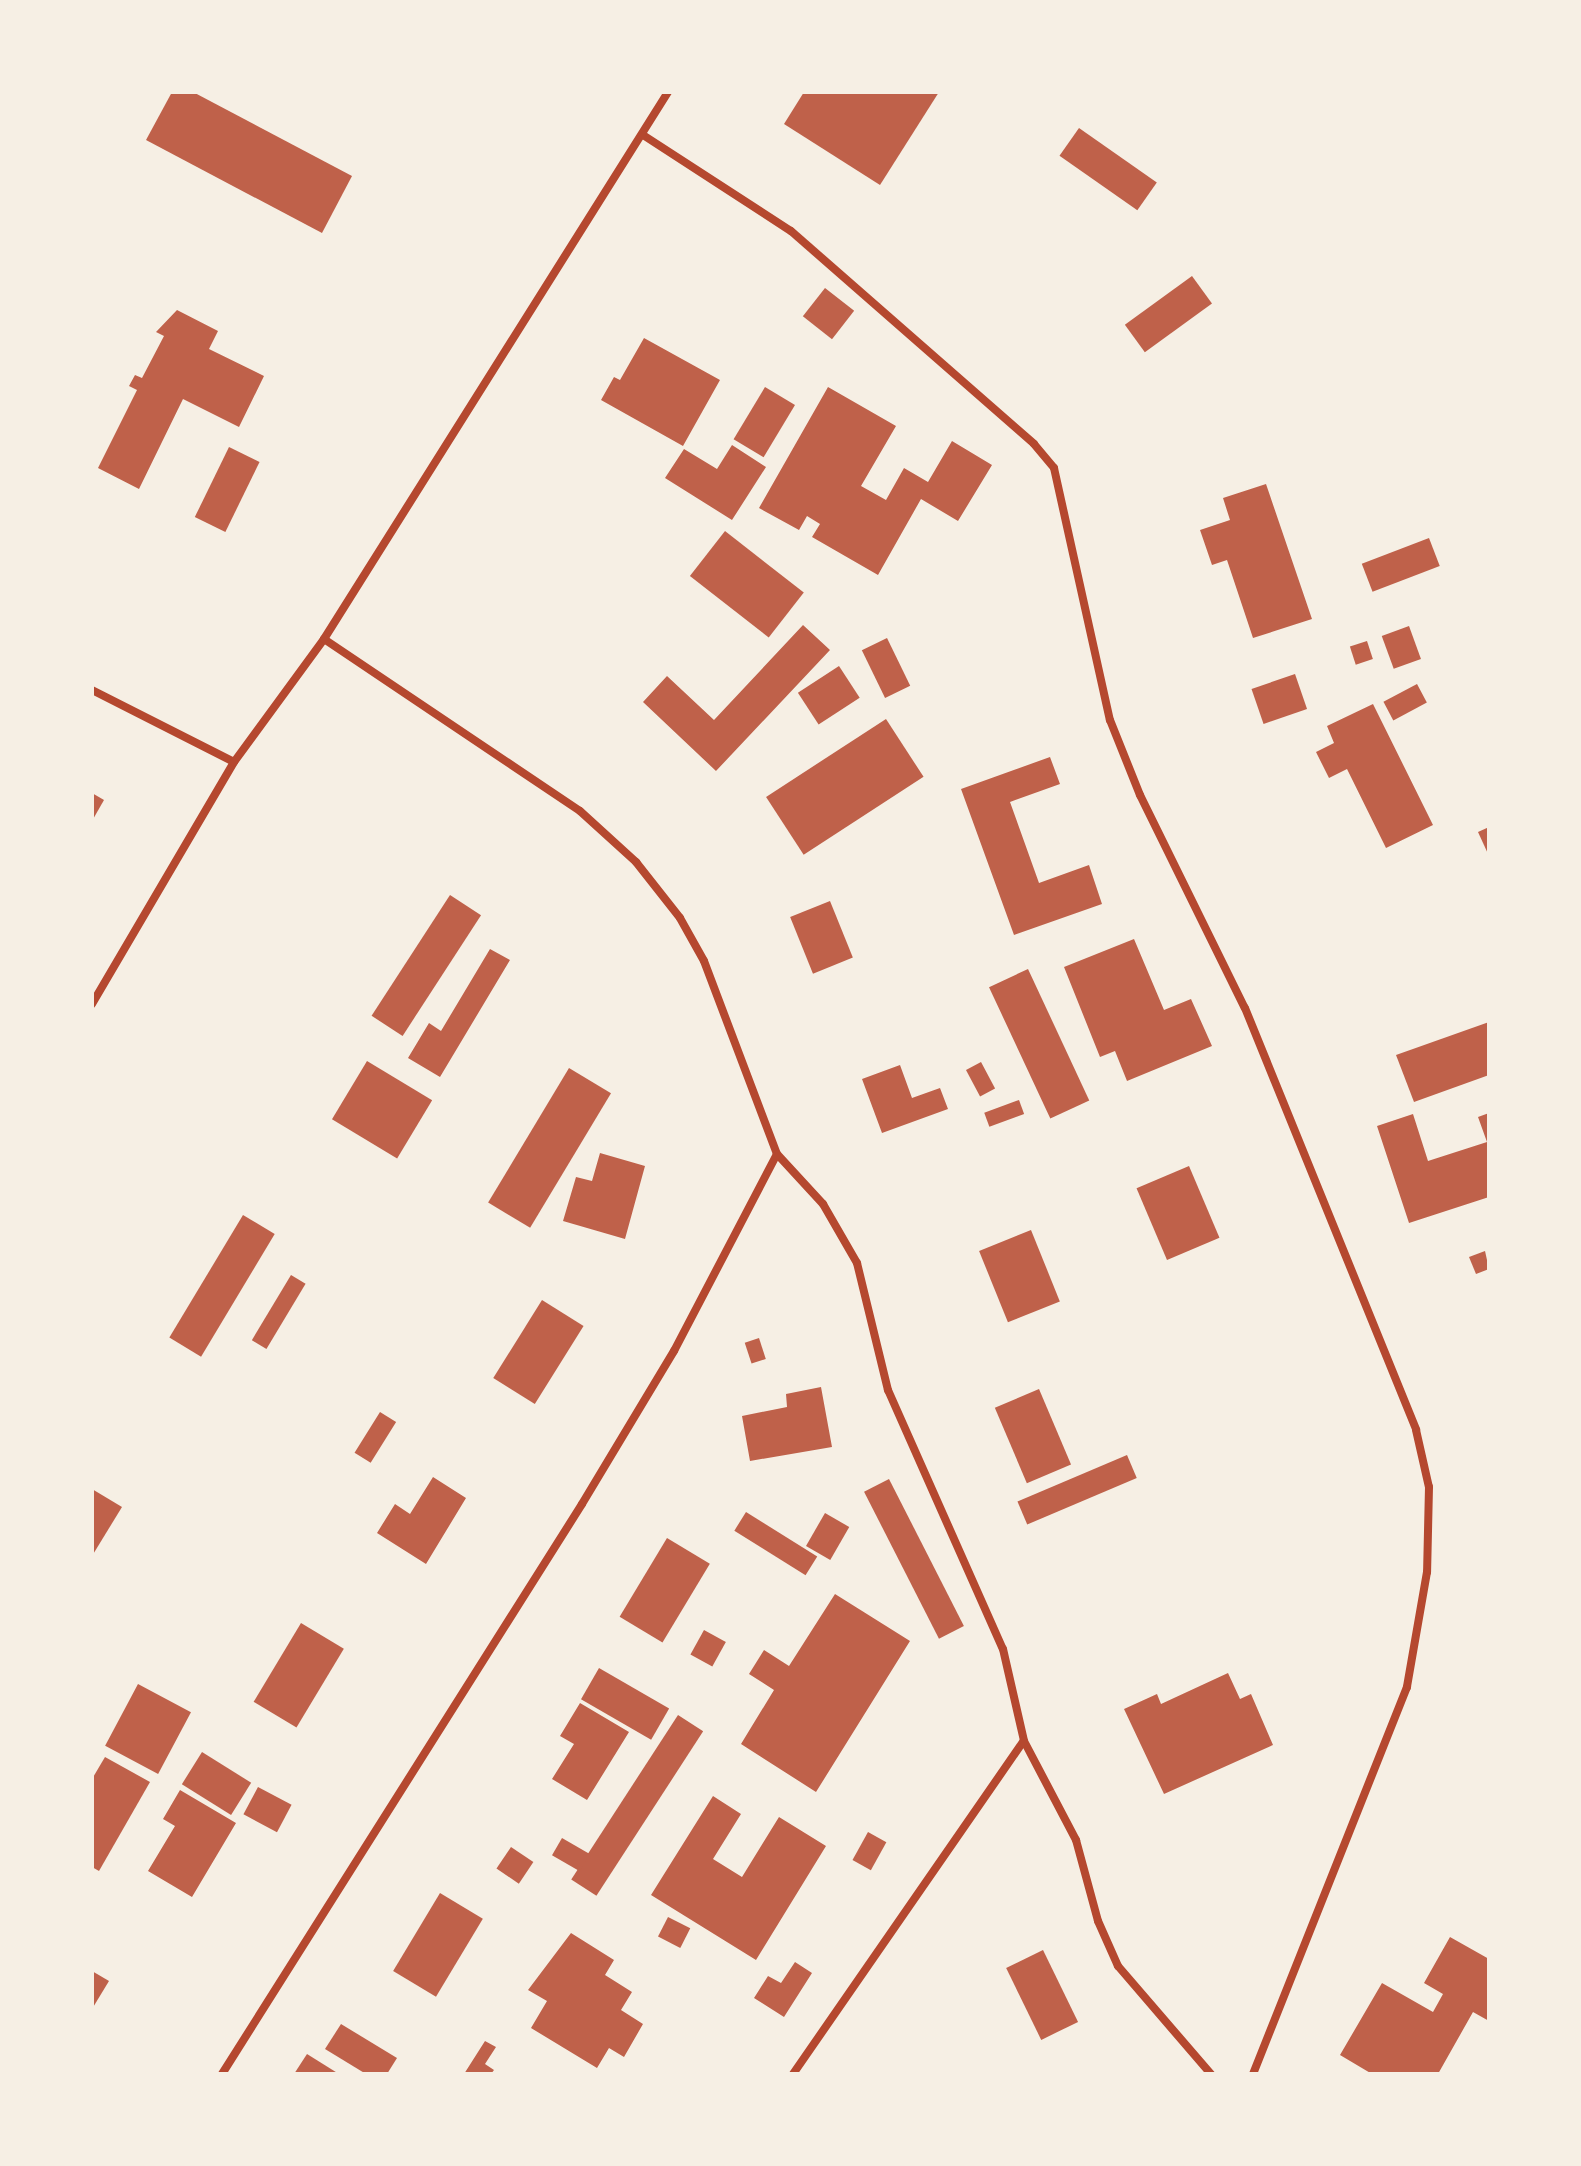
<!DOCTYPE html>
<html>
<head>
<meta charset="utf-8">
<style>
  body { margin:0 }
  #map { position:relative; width:1581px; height:2166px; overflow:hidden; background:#f6efe4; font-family:"Space Grotesk",sans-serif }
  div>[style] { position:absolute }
  .building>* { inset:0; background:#bf614a; transform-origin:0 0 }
  .minor>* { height:8px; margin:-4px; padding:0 4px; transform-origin:4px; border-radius:4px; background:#b5482f }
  span { translate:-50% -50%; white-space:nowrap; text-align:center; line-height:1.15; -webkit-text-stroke:6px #f6efe4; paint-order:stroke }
  .frame { position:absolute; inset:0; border:94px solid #f6efe4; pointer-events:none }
</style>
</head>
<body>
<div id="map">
  <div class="building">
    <div style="clip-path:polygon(172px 92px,193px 92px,352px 176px,322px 233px,146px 140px)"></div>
    <div style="clip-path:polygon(804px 92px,939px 92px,880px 185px,784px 124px)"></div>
    <div style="left:1079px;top:128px;width:95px;height:34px;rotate:35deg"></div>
    <div style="left:1192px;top:276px;width:34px;height:83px;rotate:54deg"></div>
    <div style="left:825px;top:288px;width:37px;height:36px;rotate:38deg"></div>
    <div style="clip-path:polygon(177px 310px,218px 331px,209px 349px,264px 376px,239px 427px,183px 399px,139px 489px,98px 468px,137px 390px,129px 386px,135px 375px,142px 378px,164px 336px,156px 332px)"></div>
    <div style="clip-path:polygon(644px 338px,720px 380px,683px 446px,601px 400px,614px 377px,620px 380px)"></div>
    <div style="left:765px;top:387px;width:35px;height:61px;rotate:31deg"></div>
    <div style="clip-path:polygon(828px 387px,896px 426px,861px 486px,886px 500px,904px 468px,928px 482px,952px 441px,992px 465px,958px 521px,921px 499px,878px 575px,812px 537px,820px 524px,807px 516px,799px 530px,759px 508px)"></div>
    <div style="clip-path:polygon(732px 445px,766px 467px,732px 520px,665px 478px,684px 449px,717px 469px)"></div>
    <div style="left:229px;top:447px;width:34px;height:78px;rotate:26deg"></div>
    <div style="clip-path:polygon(1266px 484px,1312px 619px,1253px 638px,1227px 560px,1212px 565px,1200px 530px,1230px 520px,1223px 498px)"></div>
    <div style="left:725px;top:531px;width:100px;height:57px;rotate:38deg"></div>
    <div style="left:1429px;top:538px;width:30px;height:72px;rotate:69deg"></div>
    <div style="clip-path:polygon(803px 625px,830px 650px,716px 771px,643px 702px,667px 676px,714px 720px)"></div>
    <div style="left:1409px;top:626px;width:35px;height:29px;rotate:70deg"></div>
    <div style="left:887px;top:638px;width:53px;height:28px;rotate:64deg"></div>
    <div style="left:1367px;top:641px;width:19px;height:18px;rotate:72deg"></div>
    <div style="left:839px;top:666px;width:38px;height:49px;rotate:57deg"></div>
    <div style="left:1295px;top:674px;width:37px;height:46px;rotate:71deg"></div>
    <div style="left:1417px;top:684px;width:21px;height:38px;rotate:62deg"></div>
    <div style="clip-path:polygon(1373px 704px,1433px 825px,1386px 848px,1347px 769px,1329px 778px,1316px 752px,1334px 743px,1327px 726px)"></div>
    <div style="left:886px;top:719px;width:69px;height:143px;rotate:57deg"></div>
    <div style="clip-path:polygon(1050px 757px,1060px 784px,1010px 802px,1039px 883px,1089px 865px,1102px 904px,1014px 935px,961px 789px)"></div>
    <div style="clip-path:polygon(92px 793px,104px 800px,92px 821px)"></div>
    <div style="clip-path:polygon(1489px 827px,1489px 856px,1478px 832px)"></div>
    <div style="left:450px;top:895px;width:37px;height:144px;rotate:33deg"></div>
    <div style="left:830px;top:901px;width:61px;height:43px;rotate:68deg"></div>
    <div style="clip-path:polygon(1134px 939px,1164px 1010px,1191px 999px,1212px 1046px,1127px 1081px,1115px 1051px,1100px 1057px,1064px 967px)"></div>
    <div style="clip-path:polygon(490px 949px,510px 960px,440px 1077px,408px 1058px,429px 1023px,441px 1031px)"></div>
    <div style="left:1028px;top:969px;width:145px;height:43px;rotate:65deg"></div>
    <div style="clip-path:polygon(1489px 1022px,1489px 1075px,1414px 1102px,1396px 1055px)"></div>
    <div style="left:367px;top:1061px;width:76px;height:68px;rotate:31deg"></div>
    <div style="left:981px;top:1062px;width:30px;height:17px;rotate:62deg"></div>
    <div style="clip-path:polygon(900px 1065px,912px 1098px,940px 1088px,948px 1109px,882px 1133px,862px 1079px)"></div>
    <div style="left:569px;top:1068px;width:49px;height:157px;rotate:31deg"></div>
    <div style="left:1019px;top:1100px;width:15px;height:37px;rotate:70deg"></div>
    <div style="clip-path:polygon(1489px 1113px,1489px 1197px,1409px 1223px,1377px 1126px,1413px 1114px,1428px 1161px,1487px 1142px,1478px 1117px)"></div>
    <div style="clip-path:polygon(600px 1153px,645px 1166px,625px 1239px,563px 1221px,576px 1177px,592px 1181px)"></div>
    <div style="left:1189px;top:1166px;width:78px;height:57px;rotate:67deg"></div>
    <div style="left:243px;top:1215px;width:37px;height:143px;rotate:31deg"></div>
    <div style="left:1031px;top:1230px;width:77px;height:56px;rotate:68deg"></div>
    <div style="clip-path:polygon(1485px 1251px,1489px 1269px,1476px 1274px,1469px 1257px)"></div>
    <div style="left:291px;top:1275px;width:17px;height:76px;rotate:31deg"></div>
    <div style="left:542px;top:1300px;width:49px;height:92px;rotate:32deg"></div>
    <div style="left:759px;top:1338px;width:22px;height:15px;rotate:72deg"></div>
    <div style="clip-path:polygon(821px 1387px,832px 1447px,750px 1461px,742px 1416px,787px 1407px,786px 1394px)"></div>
    <div style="left:1039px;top:1389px;width:82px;height:48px;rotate:67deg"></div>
    <div style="left:380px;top:1412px;width:19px;height:48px;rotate:32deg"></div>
    <div style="left:1127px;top:1455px;width:25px;height:119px;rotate:67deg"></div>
    <div style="clip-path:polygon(433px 1477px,466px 1498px,426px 1564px,377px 1533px,395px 1504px,410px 1514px)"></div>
    <div style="left:889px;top:1479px;width:165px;height:28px;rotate:63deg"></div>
    <div style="clip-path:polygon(92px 1489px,122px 1507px,92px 1556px)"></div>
    <div style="left:746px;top:1512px;width:84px;height:22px;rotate:32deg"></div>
    <div style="left:825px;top:1513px;width:28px;height:38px;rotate:30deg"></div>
    <div style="left:667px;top:1538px;width:50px;height:92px;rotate:31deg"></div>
    <div style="clip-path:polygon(835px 1594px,910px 1641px,816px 1792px,741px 1744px,774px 1690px,749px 1674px,764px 1650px,789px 1666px)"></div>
    <div style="left:301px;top:1623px;width:50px;height:92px;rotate:31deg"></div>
    <div style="left:704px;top:1630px;width:25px;height:28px;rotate:29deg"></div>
    <div style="left:599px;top:1668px;width:81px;height:36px;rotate:30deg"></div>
    <div style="clip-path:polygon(1228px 1673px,1240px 1699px,1251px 1694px,1273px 1745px,1164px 1794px,1124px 1709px,1157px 1694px,1161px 1704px)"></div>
    <div style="left:138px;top:1684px;width:60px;height:70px;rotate:28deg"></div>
    <div style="clip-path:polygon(580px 1703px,629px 1732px,587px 1800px,552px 1779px,574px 1744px,560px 1736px)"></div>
    <div style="left:678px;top:1715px;width:30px;height:196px;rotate:33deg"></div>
    <div style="left:202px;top:1752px;width:58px;height:38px;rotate:32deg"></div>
    <div style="clip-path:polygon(105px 1757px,150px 1782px,99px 1871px,92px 1867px,92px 1779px)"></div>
    <div style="left:258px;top:1787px;width:38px;height:31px;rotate:28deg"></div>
    <div style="clip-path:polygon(180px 1790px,236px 1823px,192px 1897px,148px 1871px,175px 1826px,163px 1819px)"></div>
    <div style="clip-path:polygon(713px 1796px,741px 1814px,713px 1859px,742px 1877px,779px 1817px,826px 1846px,756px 1960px,651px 1895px)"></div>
    <div style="left:868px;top:1832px;width:21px;height:32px;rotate:29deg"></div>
    <div style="left:562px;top:1838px;width:32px;height:20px;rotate:30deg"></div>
    <div style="left:511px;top:1847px;width:27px;height:26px;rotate:34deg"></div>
    <div style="left:440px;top:1893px;width:50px;height:91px;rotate:31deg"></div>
    <div style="left:668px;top:1917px;width:25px;height:22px;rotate:27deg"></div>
    <div style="clip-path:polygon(571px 1933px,614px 1960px,605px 1975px,632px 1992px,621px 2010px,643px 2024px,624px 2057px,609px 2048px,597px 2068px,531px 2028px,547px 2001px,528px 1990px)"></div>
    <div style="clip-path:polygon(1450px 1937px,1489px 1959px,1489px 2021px,1473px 2012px,1438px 2074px,1372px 2074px,1340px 2055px,1382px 1983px,1433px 2012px,1443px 1994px,1424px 1983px)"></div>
    <div style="left:1043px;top:1950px;width:80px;height:41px;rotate:64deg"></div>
    <div style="clip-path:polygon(795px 1962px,812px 1973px,784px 2017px,754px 1998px,768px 1976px,781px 1983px)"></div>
    <div style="clip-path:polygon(92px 1971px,109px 1981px,92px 2009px)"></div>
    <div style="clip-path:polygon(341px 2024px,397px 2058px,387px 2074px,366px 2074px,325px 2049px)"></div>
    <div style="clip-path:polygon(485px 2041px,496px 2047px,485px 2064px,494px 2070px,491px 2074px,464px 2074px)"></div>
    <div style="clip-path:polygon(307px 2054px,339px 2074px,294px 2074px)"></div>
  </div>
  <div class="minor">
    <div style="left:643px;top:135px;width:176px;rotate:33deg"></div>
    <div style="left:791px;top:231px;width:323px;rotate:41.2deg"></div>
    <div style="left:1034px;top:444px;width:31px;rotate:50deg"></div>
    <div style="left:1054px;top:468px;width:258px;rotate:77.5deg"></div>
    <div style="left:1110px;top:720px;width:81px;rotate:68.2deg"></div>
    <div style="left:1140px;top:795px;width:237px;rotate:63.8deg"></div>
    <div style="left:1245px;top:1008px;width:455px;rotate:67.9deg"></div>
    <div style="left:1416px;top:1430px;width:58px;rotate:77.2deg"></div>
    <div style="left:1429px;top:1487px;width:85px;rotate:91.3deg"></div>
    <div style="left:1427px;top:1572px;width:117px;rotate:99.9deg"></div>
    <div style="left:1407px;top:1687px;width:417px;rotate:111.7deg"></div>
    <div style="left:324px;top:639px;width:308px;rotate:33.9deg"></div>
    <div style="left:580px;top:811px;width:76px;rotate:42.3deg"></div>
    <div style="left:636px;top:862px;width:71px;rotate:51.8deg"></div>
    <div style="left:680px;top:918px;width:49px;rotate:60.8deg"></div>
    <div style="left:704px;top:961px;width:206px;rotate:69.3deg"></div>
    <div style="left:777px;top:1154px;width:68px;rotate:47.4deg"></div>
    <div style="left:823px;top:1204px;width:68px;rotate:60deg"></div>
    <div style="left:857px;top:1263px;width:131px;rotate:76.3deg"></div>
    <div style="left:888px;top:1390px;width:283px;rotate:66.1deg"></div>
    <div style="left:1003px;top:1649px;width:94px;rotate:77.1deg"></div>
    <div style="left:1024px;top:1741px;width:112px;rotate:62.3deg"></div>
    <div style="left:1076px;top:1840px;width:84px;rotate:74.8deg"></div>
    <div style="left:1098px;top:1921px;width:49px;rotate:66deg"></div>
    <div style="left:1118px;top:1966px;width:143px;rotate:49.3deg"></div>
    <div style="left:92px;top:690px;width:159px;rotate:26.9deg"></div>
    <div style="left:92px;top:1004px;width:281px;rotate:-59.6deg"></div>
    <div style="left:234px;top:762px;width:152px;rotate:-53.8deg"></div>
    <div style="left:324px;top:639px;width:646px;rotate:-57.83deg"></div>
    <div style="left:222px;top:2074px;width:674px;rotate:-57.72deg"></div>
    <div style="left:582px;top:1504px;width:179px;rotate:-59deg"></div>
    <div style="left:674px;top:1351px;width:222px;rotate:-62.4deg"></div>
    <div style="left:793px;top:2074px;width:405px;rotate:-55.3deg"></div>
  </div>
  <div class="frame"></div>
</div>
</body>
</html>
